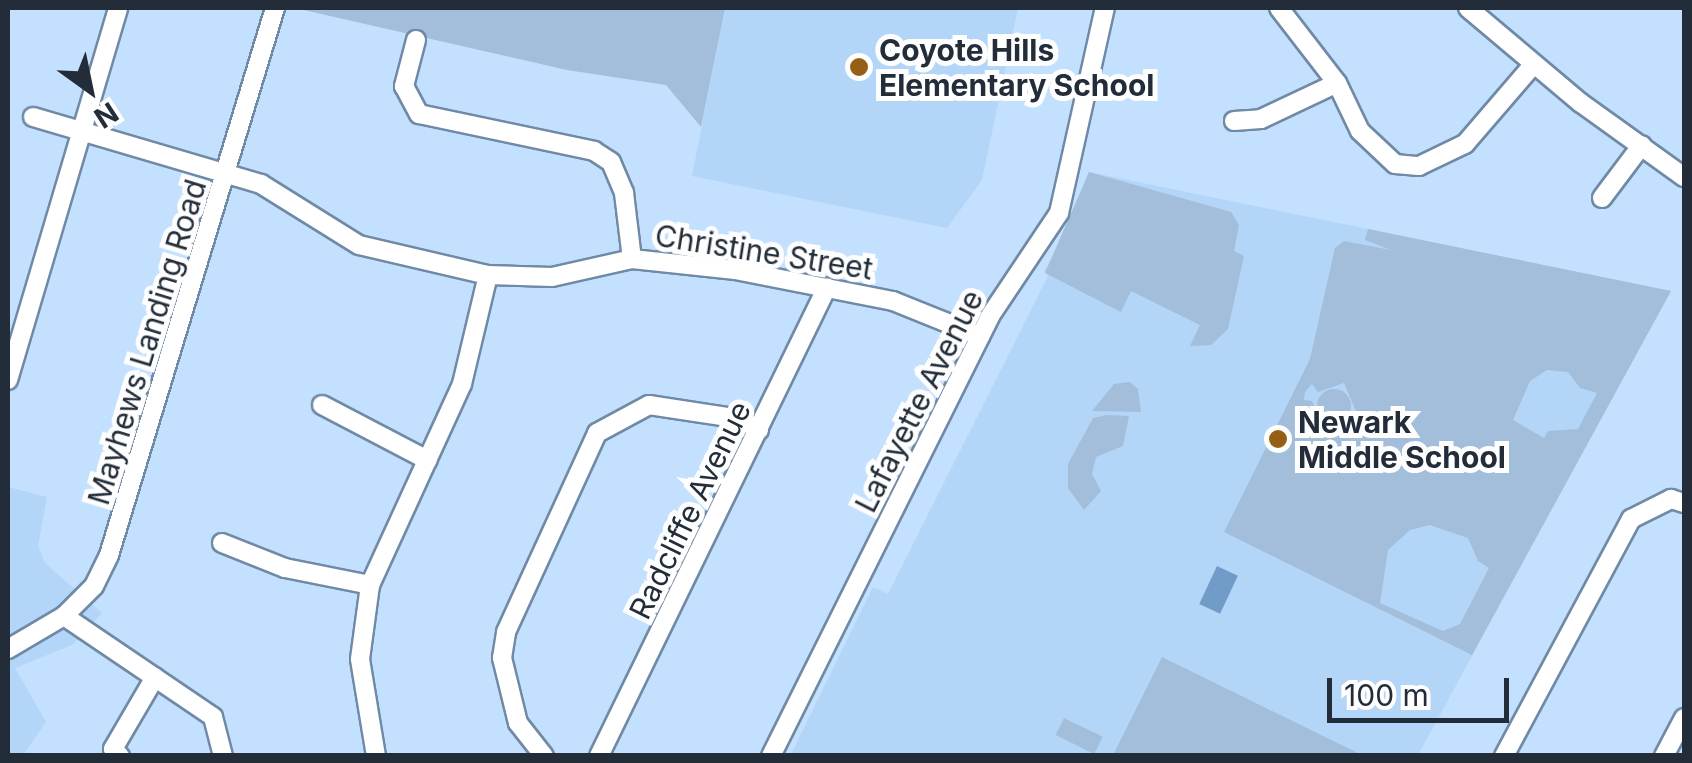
<!DOCTYPE html>
<html>
<head>
<meta charset="utf-8">
<style>
  body { margin:0 }
  #map { position:relative; width:1692px; height:763px; overflow:hidden; background:#c3e0fe; font-family:Inter,sans-serif }
  div>[style] { position:absolute }
  .built>* { inset:0; background:#b3d5f8 }
  .green>* { inset:0; background:#a2beda; transform-origin:0 0 }
  .round { border-radius:50% }
  .water>* { inset:0; background:#709cc7; transform-origin:0 0 }
  .roads { filter:drop-shadow(2px 0 #708aa6) drop-shadow(-2px 0 #708aa6) drop-shadow(0 2px #708aa6) drop-shadow(0 -2px #708aa6) }
  .minor>* { height:18px; margin:-9px; padding:0 9px; transform-origin:9px; border-radius:9px; background:#fff }
  .dots>* { width:28px; height:28px; translate:-50% -50%; box-sizing:border-box; border:5px solid #fefefe; border-radius:50% }
  span { translate:-50% -50%; white-space:nowrap; text-align:center; line-height:1.15; -webkit-text-stroke:10px #fefefe; paint-order:stroke }
  .poi-label { font-size:30px; color:#222d39; font-weight:700 }
  .left { translate:0 -50%; text-align:left }
  .street-label { font-size:30px; color:#222d39 }
  .frame { position:absolute; inset:0; border:10px solid #222d39; pointer-events:none }
  .north { position:absolute; left:40px; top:40px; width:100px; height:100px; -webkit-text-stroke:8px #fefefe; paint-order:stroke; rotate:147deg; font-size:28px; font-weight:700; line-height:40px; text-align:center; color:#222d39 }
  .north::after { content:''; display:block; margin:auto; width:35px; height:45px; background:#222d39; clip-path:polygon(50% 0,100% 100%,50% 72%,0 100%) }
  .scale { position:absolute; left:1327px; top:678px; width:182px; height:45px; box-sizing:border-box; border:5px solid #222d39; border-top:0; padding-left:12px; font-size:30px; line-height:35px; white-space:nowrap; color:#222d39; -webkit-text-stroke:8px #fefefe; paint-order:stroke }
</style>
</head>
<body>
<div id="map">
  <div class="built">
    <div style="clip-path:polygon(725px 8px,1018px 8px,982px 180px,947px 228px,692px 176px)"></div>
    <div style="clip-path:polygon(1089px 172px,1671px 291px,1418px 755px,790px 756px,873px 587px,888px 594px,1048px 276px,1044px 271px,1070px 227px)"></div>
    <div style="clip-path:polygon(8px 487px,47px 497px,38px 546px,45px 563px,102px 613px,72px 645px,15px 668px,46px 722px,23px 755px,8px 755px)"></div>
  </div>
  <div class="green">
    <div style="clip-path:polygon(295px 8px,725px 8px,701px 127px,666px 85px,567px 70px)"></div>
    <div style="clip-path:polygon(1089px 172px,1231px 212px,1239px 225px,1234px 251px,1244px 256px,1228px 329px,1211px 345px,1190px 346px,1200px 325px,1131px 291px,1121px 312px,1045px 273px)"></div>
    <div style="clip-path:polygon(evenodd,1368px 229px,1671px 291px,1472px 655px,1224px 532px,1310px 359px,1335px 248px,1344px 241px,1391px 250px,1365px 240px,1368px 229px,1547px 370px,1568px 372px,1580px 388px,1597px 393px,1578px 429px,1548px 431px,1544px 438px,1513px 420px,1530px 381px,1547px 370px,1368px 229px,1344px 383px,1358px 416px,1324px 429px,1312px 401px,1304px 400px,1305px 392px,1312px 384px,1318px 392px,1344px 383px,1368px 229px,1430px 525px,1468px 538px,1478px 561px,1489px 568px,1460px 624px,1443px 631px,1380px 603px,1388px 550px,1410px 530px,1430px 525px)"></div>
    <div style="clip-path:polygon(1130px 382px,1138px 389px,1141px 412px,1092px 411px,1114px 384px)"></div>
    <div class="round" style="left:1317px;top:389px;width:34px;height:34px"></div>
    <div style="clip-path:polygon(1107px 415px,1129px 416px,1123px 446px,1096px 457px,1092px 474px,1101px 491px,1084px 510px,1068px 488px,1068px 464px,1093px 418px)"></div>
    <div style="clip-path:polygon(1162px 657px,1362px 755px,1113px 755px)"></div>
    <div style="left:1064px;top:718px;width:43px;height:19px;rotate:26deg"></div>
  </div>
  <div class="water">
    <div style="left:1217px;top:566px;width:23px;height:42px;rotate:25deg"></div>
  </div>
  <div class="roads">
    <div class="minor">
      <div style="left:1279px;top:8px;width:95px;rotate:52.3deg"></div>
      <div style="left:1337px;top:83px;width:53px;rotate:64.4deg"></div>
      <div style="left:1360px;top:131px;width:48px;rotate:43.3deg"></div>
      <div style="left:1395px;top:164px;width:24px;rotate:5deg"></div>
      <div style="left:1419px;top:166px;width:51px;rotate:-25.6deg"></div>
      <div style="left:1465px;top:144px;width:104px;rotate:-49.3deg"></div>
      <div style="left:1468px;top:8px;width:148px;rotate:40.1deg"></div>
      <div style="left:1581px;top:103px;width:127px;rotate:35.7deg"></div>
      <div style="left:416px;top:40px;width:48px;rotate:104.6deg"></div>
      <div style="left:404px;top:86px;width:32px;rotate:62deg"></div>
      <div style="left:419px;top:114px;width:179px;rotate:11.9deg"></div>
      <div style="left:594px;top:151px;width:20px;rotate:33deg"></div>
      <div style="left:611px;top:162px;width:34px;rotate:67deg"></div>
      <div style="left:624px;top:193px;width:66px;rotate:83.1deg"></div>
      <div style="left:33px;top:117px;width:238px;rotate:16.4deg"></div>
      <div style="left:261px;top:184px;width:115px;rotate:31.9deg"></div>
      <div style="left:359px;top:245px;width:132px;rotate:13.1deg"></div>
      <div style="left:488px;top:275px;width:64px;rotate:1.8deg"></div>
      <div style="left:552px;top:277px;width:82px;rotate:-12.7deg"></div>
      <div style="left:632px;top:259px;width:104px;rotate:6.1deg"></div>
      <div style="left:735px;top:270px;width:161px;rotate:11.1deg"></div>
      <div style="left:893px;top:301px;width:94px;rotate:21.9deg"></div>
      <div style="left:1234px;top:121px;width:27px;rotate:-4deg"></div>
      <div style="left:1261px;top:119px;width:84px;rotate:-25.3deg"></div>
      <div style="left:1602px;top:198px;width:66px;rotate:-53deg"></div>
      <div style="left:8px;top:380px;width:388px;rotate:-73.5deg"></div>
      <div style="left:322px;top:405px;width:119px;rotate:27.6deg"></div>
      <div style="left:222px;top:543px;width:68px;rotate:21.6deg"></div>
      <div style="left:285px;top:568px;width:87px;rotate:11.3deg"></div>
      <div style="left:64px;top:616px;width:180px;rotate:34.1deg"></div>
      <div style="left:213px;top:717px;width:40px;rotate:75.6deg"></div>
      <div style="left:8px;top:649px;width:65px;rotate:-30.5deg"></div>
      <div style="left:64px;top:616px;width:42px;rotate:-45deg"></div>
      <div style="left:94px;top:586px;width:34px;rotate:-64deg"></div>
      <div style="left:109px;top:555px;width:572px;rotate:-73.12deg"></div>
      <div style="left:120px;top:756px;width:10px;rotate:-135deg"></div>
      <div style="left:113px;top:749px;width:83px;rotate:-59.7deg"></div>
      <div style="left:376px;top:756px;width:98px;rotate:-99.4deg"></div>
      <div style="left:360px;top:659px;width:75px;rotate:-82.3deg"></div>
      <div style="left:370px;top:585px;width:221px;rotate:-65.4deg"></div>
      <div style="left:462px;top:384px;width:112px;rotate:-76.6deg"></div>
      <div style="left:544px;top:756px;width:42px;rotate:-128.2deg"></div>
      <div style="left:518px;top:723px;width:67px;rotate:-103.8deg"></div>
      <div style="left:502px;top:658px;width:26px;rotate:-81deg"></div>
      <div style="left:506px;top:632px;width:219px;rotate:-65.4deg"></div>
      <div style="left:597px;top:433px;width:59px;rotate:-28.3deg"></div>
      <div style="left:649px;top:405px;width:92px;rotate:8.7deg"></div>
      <div style="left:740px;top:419px;width:22px;rotate:30deg"></div>
      <div style="left:599px;top:756px;width:521px;rotate:-64.07deg"></div>
      <div style="left:771px;top:756px;width:491px;rotate:-63.5deg"></div>
      <div style="left:990px;top:316px;width:124px;rotate:-56.2deg"></div>
      <div style="left:1059px;top:213px;width:210px;rotate:-77.4deg"></div>
      <div style="left:1504px;top:756px;width:269px;rotate:-61.8deg"></div>
      <div style="left:1631px;top:519px;width:45px;rotate:-26.6deg"></div>
      <div style="left:1671px;top:499px;width:14px;rotate:17deg"></div>
      <div style="left:1664px;top:756px;width:43px;rotate:-62.2deg"></div>
    </div>
  </div>
  <div class="dots">
    <div style="left:859px;top:67px;background:#956016"></div>
    <div style="left:1278px;top:439px;background:#956016"></div>
  </div>
  <div class="poi-label">
    <span class="left" style="left:879px;top:67px">Coyote Hills<br>Elementary School</span>
    <span class="left" style="left:1298px;top:439px">Newark<br>Middle School</span>
  </div>
  <div class="street-label">
    <span style="left:764px;top:252px;rotate:9deg">Christine Street</span>
    <span style="left:147px;top:342px;rotate:-73deg">Mayhews Landing Road</span>
    <span style="left:919px;top:401px;rotate:-63deg">Lafayette Avenue</span>
    <span style="left:690px;top:510px;rotate:-64deg">Radcliffe Avenue</span>
  </div>
  <div class="frame"></div>
  <div class="north">N</div>
  <div class="scale">100 m</div>
</div>
</body>
</html>
